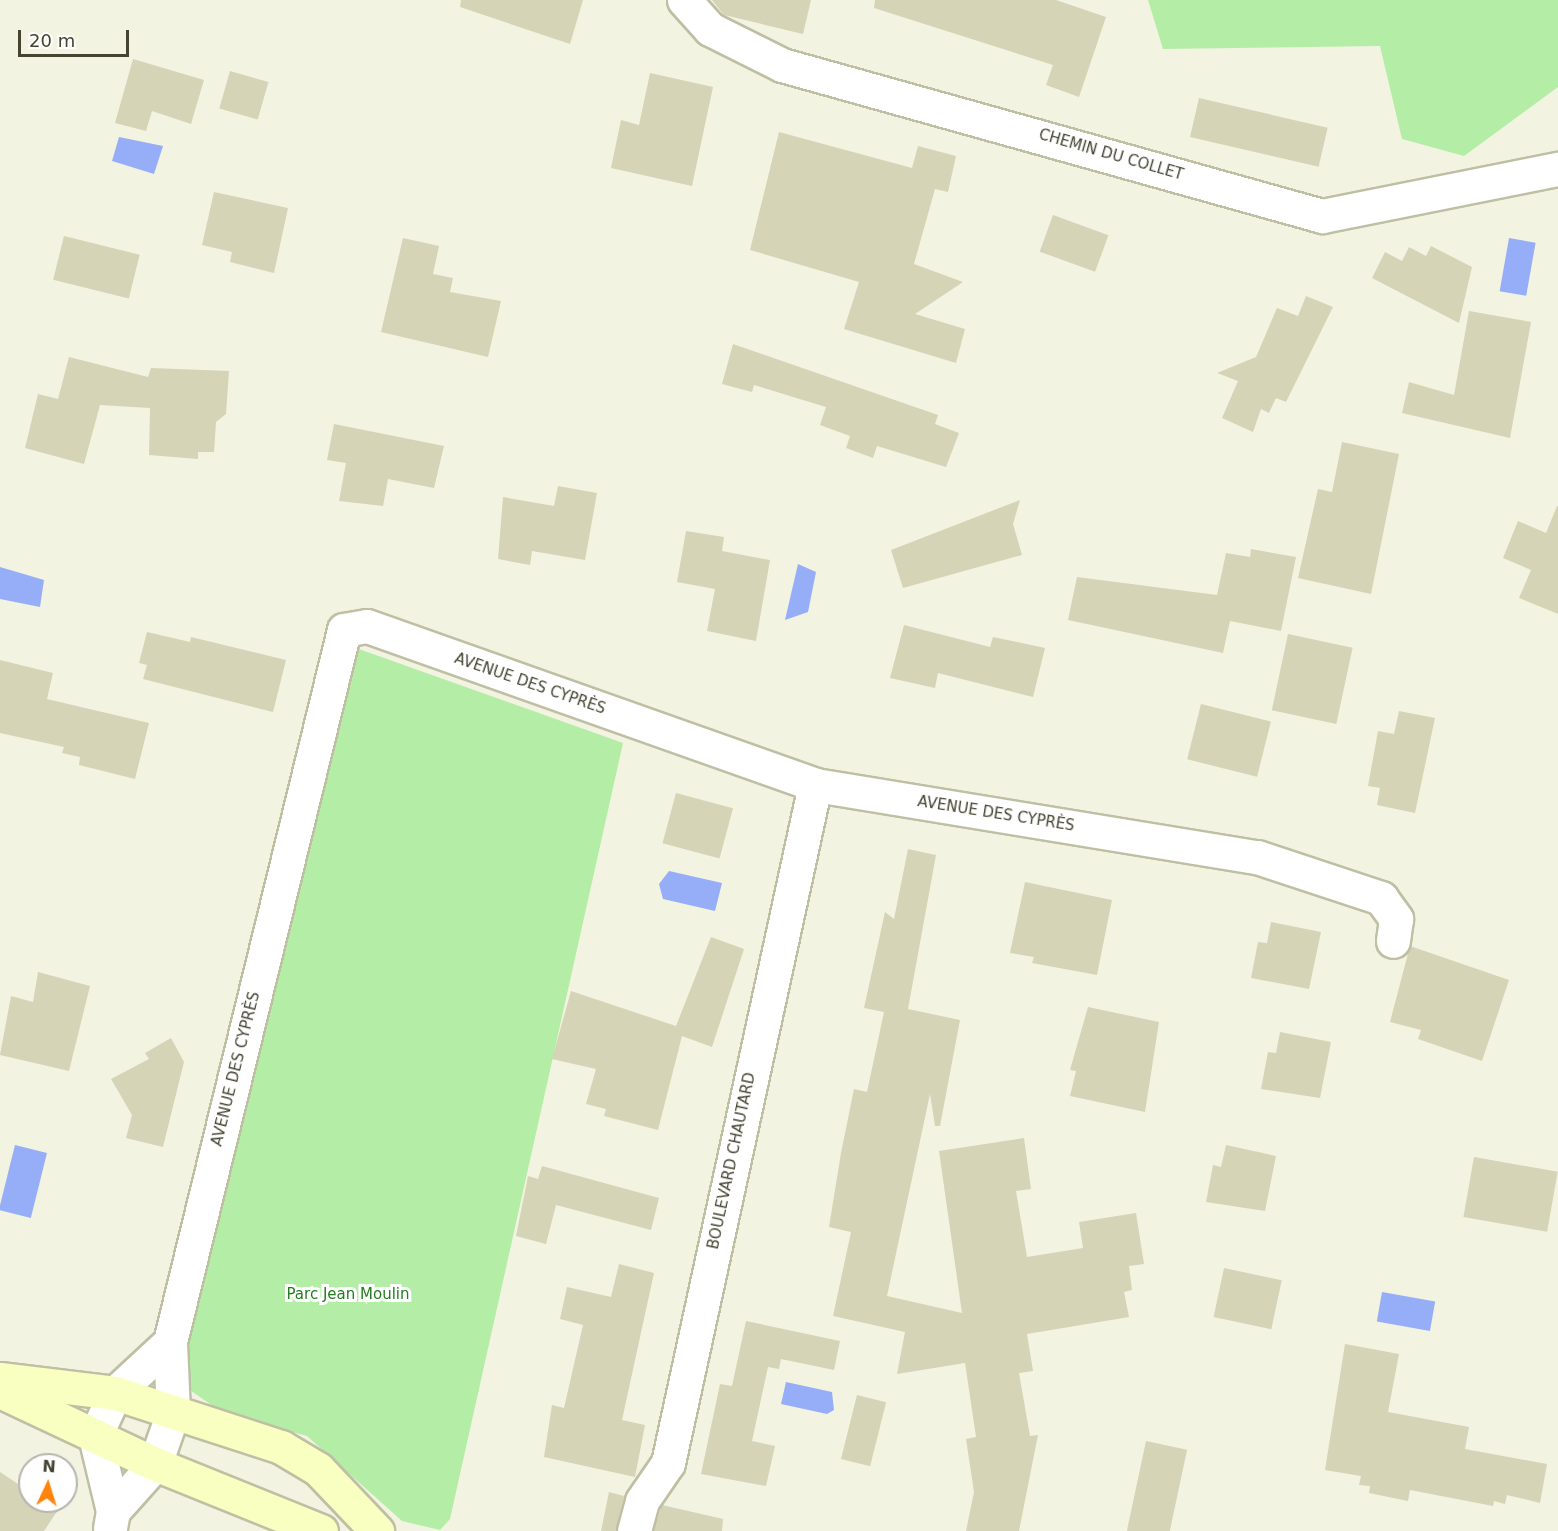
<!DOCTYPE html>
<html>
<head>
<meta charset="utf-8">
<style>
  body { margin:0 }
  #map { position:relative; width:1558px; height:1531px; overflow:hidden; background:#f3f3e2; font-family:"DejaVu Sans",sans-serif }
  div>[style] { position:absolute }
  .green>* { inset:0; background:#b4eda5 }
  .water>* { inset:0; background:#96aef8; transform-origin:0 0 }
  .building>* { inset:0; background:#d5d4b6; transform-origin:0 0 }
  .roads { filter:drop-shadow(2px 0 #bfbfa4) drop-shadow(-2px 0 #bfbfa4) drop-shadow(0 2px #bfbfa4) drop-shadow(0 -2px #bfbfa4) }
  .street>* { height:33px; margin:-16.5px; padding:0 16.5px; transform-origin:16.5px; border-radius:16.5px; background:#fff }
  .secondary>* { height:33px; margin:-16.5px; padding:0 16.5px; transform-origin:16.5px; border-radius:16.5px; background:#f9ffc0 }
  span { translate:-50% -50%; white-space:nowrap; text-align:center; line-height:1.15; -webkit-text-stroke:6px #fff; paint-order:stroke }
  .street-label { font-size:15px; color:#454432 }
  .park-label { font-size:15px; color:#237d1f }
  .north { position:absolute; left:18px; top:1453px; width:60px; height:60px; box-sizing:border-box; background:#fff; border:2px solid #b5b4ad; border-radius:50%; rotate:4deg; font-size:16px; font-weight:700; line-height:24px; text-align:center; color:#454432 }
  .north::after { content:''; display:block; margin:auto; width:21px; height:27px; background:#ff840d; clip-path:polygon(50% 0,100% 100%,50% 72%,0 100%) }
  .scale { position:absolute; left:18px; top:30px; width:111px; height:27px; box-sizing:border-box; border:3px solid #454432; border-top:0; padding-left:8px; font-size:18px; line-height:21px; white-space:nowrap; color:#454432; -webkit-text-stroke:4px #fff; paint-order:stroke }
</style>
</head>
<body>
<div id="map">
  <div class="green">
    <div style="clip-path:polygon(1148px 0,1558px 0,1558px 87px,1464px 156px,1402px 139px,1380px 46px,1163px 49px)"></div>
    <div style="clip-path:polygon(356px 648px,623px 743px,450px 1519px,440px 1530px,402px 1521px,307px 1436px,223px 1413px,184px 1386px,182px 1349px)"></div>
  </div>
  <div class="water">
    <div style="clip-path:polygon(119px 137px,163px 146px,154px 174px,112px 161px)"></div>
    <div style="left:1509px;top:238px;width:27px;height:54px;rotate:10deg"></div>
    <div style="clip-path:polygon(798px 564px,816px 572px,808px 612px,785px 620px)"></div>
    <div style="clip-path:polygon(0 567px,44px 580px,40px 607px,0 599px)"></div>
    <div style="clip-path:polygon(669px 871px,722px 883px,715px 911px,663px 899px,659px 884px)"></div>
    <div style="left:15px;top:1145px;width:33px;height:67px;rotate:14deg"></div>
    <div style="left:1382px;top:1292px;width:54px;height:30px;rotate:10deg"></div>
    <div style="clip-path:polygon(786px 1382px,832px 1392px,834px 1410px,827px 1414px,781px 1404px)"></div>
  </div>
  <div class="building">
    <div style="clip-path:polygon(461px 0,583px 0,570px 44px,460px 7px)"></div>
    <div style="clip-path:polygon(712px 0,811px 0,803px 34px,724px 15px)"></div>
    <div style="clip-path:polygon(875px 0,1056px 0,1106px 17px,1079px 97px,1046px 85px,1053px 65px,874px 8px)"></div>
    <div style="clip-path:polygon(133px 59px,204px 80px,191px 124px,152px 111px,146px 131px,115px 123px)"></div>
    <div style="left:230px;top:71px;width:40px;height:39px;rotate:16deg"></div>
    <div style="clip-path:polygon(650px 73px,713px 87px,692px 186px,611px 168px,621px 120px,639px 125px)"></div>
    <div style="left:1199px;top:98px;width:132px;height:40px;rotate:13deg"></div>
    <div style="clip-path:polygon(779px 132px,912px 168px,918px 146px,956px 156px,948px 192px,935px 189px,914px 264px,963px 282px,915px 314px,965px 329px,956px 363px,844px 329px,859px 282px,750px 250px)"></div>
    <div style="clip-path:polygon(214px 192px,288px 208px,274px 273px,230px 262px,232px 252px,202px 245px)"></div>
    <div style="left:1053px;top:215px;width:59px;height:39px;rotate:20deg"></div>
    <div style="left:64px;top:236px;width:78px;height:45px;rotate:14deg"></div>
    <div style="clip-path:polygon(403px 238px,439px 246px,433px 274px,453px 278px,450px 292px,501px 301px,488px 357px,381px 332px)"></div>
    <div style="clip-path:polygon(1431px 246px,1472px 267px,1459px 323px,1372px 278px,1385px 252px,1402px 261px,1409px 247px,1426px 256px)"></div>
    <div style="clip-path:polygon(1306px 296px,1333px 307px,1286px 402px,1276px 398px,1269px 413px,1261px 409px,1253px 432px,1222px 418px,1238px 381px,1217px 373px,1256px 357px,1277px 308px,1298px 316px)"></div>
    <div style="clip-path:polygon(1469px 311px,1531px 322px,1510px 438px,1402px 413px,1409px 382px,1454px 395px)"></div>
    <div style="clip-path:polygon(733px 344px,938px 415px,935px 424px,959px 433px,946px 467px,877px 446px,873px 458px,846px 448px,850px 436px,820px 425px,826px 407px,754px 385px,752px 392px,722px 384px)"></div>
    <div style="clip-path:polygon(69px 357px,148px 377px,151px 368px,229px 371px,226px 414px,216px 422px,214px 452px,198px 452px,198px 459px,149px 455px,150px 408px,100px 405px,84px 464px,25px 448px,38px 394px,58px 399px)"></div>
    <div style="clip-path:polygon(334px 424px,444px 446px,434px 488px,388px 479px,383px 506px,339px 501px,346px 463px,327px 460px)"></div>
    <div style="clip-path:polygon(1342px 442px,1399px 454px,1371px 594px,1298px 578px,1318px 489px,1332px 492px)"></div>
    <div style="clip-path:polygon(558px 486px,597px 493px,585px 560px,532px 551px,530px 565px,498px 559px,503px 497px,554px 506px)"></div>
    <div style="clip-path:polygon(1020px 500px,1013px 524px,1022px 555px,903px 588px,891px 550px)"></div>
    <div style="clip-path:polygon(1557px 506px,1558px 506px,1558px 614px,1519px 598px,1531px 570px,1503px 558px,1518px 521px,1546px 533px)"></div>
    <div style="clip-path:polygon(686px 531px,724px 537px,722px 551px,770px 560px,756px 641px,707px 631px,715px 589px,677px 582px)"></div>
    <div style="clip-path:polygon(1251px 549px,1296px 557px,1281px 631px,1230px 621px,1223px 653px,1068px 620px,1077px 577px,1217px 595px,1226px 553px,1250px 557px)"></div>
    <div style="clip-path:polygon(904px 625px,990px 647px,993px 637px,1045px 648px,1033px 697px,938px 673px,935px 688px,890px 678px)"></div>
    <div style="clip-path:polygon(147px 632px,190px 642px,191px 637px,286px 660px,273px 712px,143px 679px,147px 665px,139px 663px)"></div>
    <div style="left:1288px;top:634px;width:66px;height:78px;rotate:12deg"></div>
    <div style="clip-path:polygon(0 660px,53px 673px,47px 699px,149px 723px,135px 779px,79px 765px,80px 757px,62px 753px,64px 747px,0 733px)"></div>
    <div style="left:1201px;top:704px;width:72px;height:57px;rotate:14deg"></div>
    <div style="clip-path:polygon(1399px 711px,1435px 718px,1415px 813px,1377px 805px,1380px 788px,1368px 786px,1378px 731px,1394px 734px)"></div>
    <div style="left:676px;top:793px;width:59px;height:52px;rotate:15deg"></div>
    <div style="clip-path:polygon(908px 849px,936px 855px,908px 1009px,960px 1020px,940px 1126px,935px 1126px,930px 1094px,887px 1296px,962px 1313px,939px 1151px,1024px 1138px,1031px 1189px,1016px 1191px,1027px 1257px,1083px 1248px,1079px 1222px,1136px 1213px,1144px 1264px,1129px 1266px,1132px 1290px,1124px 1292px,1129px 1317px,1027px 1334px,1033px 1371px,1019px 1373px,1030px 1436px,1038px 1435px,1019px 1531px,966px 1531px,974px 1492px,966px 1439px,976px 1437px,965px 1363px,897px 1374px,905px 1332px,833px 1316px,851px 1232px,829px 1227px,841px 1153px,854px 1089px,867px 1092px,884px 1012px,864px 1008px,885px 912px,894px 919px)"></div>
    <div style="clip-path:polygon(1025px 882px,1112px 900px,1097px 975px,1032px 963px,1034px 957px,1010px 953px)"></div>
    <div style="clip-path:polygon(1271px 922px,1321px 932px,1309px 989px,1251px 978px,1258px 942px,1267px 943px)"></div>
    <div style="clip-path:polygon(711px 937px,744px 949px,712px 1047px,682px 1036px,658px 1130px,604px 1116px,606px 1109px,586px 1104px,596px 1069px,552px 1059px,571px 991px,676px 1026px)"></div>
    <div style="clip-path:polygon(1410px 946px,1509px 980px,1482px 1061px,1418px 1039px,1421px 1030px,1390px 1022px)"></div>
    <div style="clip-path:polygon(38px 972px,90px 986px,69px 1071px,0 1055px,11px 996px,33px 1002px)"></div>
    <div style="clip-path:polygon(1088px 1007px,1159px 1022px,1145px 1112px,1070px 1096px,1076px 1071px,1070px 1070px)"></div>
    <div style="clip-path:polygon(1280px 1032px,1331px 1042px,1320px 1098px,1261px 1089px,1268px 1052px,1276px 1053px)"></div>
    <div style="clip-path:polygon(171px 1038px,184px 1062px,163px 1147px,126px 1138px,132px 1115px,111px 1079px,149px 1059px,145px 1053px)"></div>
    <div style="clip-path:polygon(1226px 1145px,1276px 1156px,1265px 1211px,1206px 1202px,1213px 1165px,1221px 1167px)"></div>
    <div style="left:1474px;top:1157px;width:85px;height:61px;rotate:10deg"></div>
    <div style="clip-path:polygon(542px 1166px,659px 1198px,651px 1230px,556px 1205px,546px 1244px,516px 1236px,528px 1176px,538px 1179px)"></div>
    <div style="clip-path:polygon(619px 1264px,654px 1273px,622px 1420px,645px 1425px,635px 1477px,544px 1457px,552px 1405px,564px 1408px,583px 1325px,560px 1319px,567px 1287px,611px 1297px)"></div>
    <div style="left:1224px;top:1268px;width:59px;height:50px;rotate:12deg"></div>
    <div style="clip-path:polygon(746px 1321px,840px 1341px,834px 1370px,781px 1359px,779px 1369px,768px 1367px,752px 1441px,775px 1446px,766px 1486px,701px 1474px,720px 1384px,732px 1386px)"></div>
    <div style="clip-path:polygon(1345px 1344px,1399px 1354px,1388px 1412px,1469px 1427px,1465px 1449px,1547px 1464px,1540px 1503px,1507px 1495px,1505px 1504px,1494px 1501px,1493px 1506px,1410px 1490px,1408px 1501px,1369px 1493px,1370px 1486px,1359px 1485px,1361px 1476px,1325px 1470px)"></div>
    <div style="left:857px;top:1395px;width:30px;height:66px;rotate:14deg"></div>
    <div style="left:1146px;top:1441px;width:42px;height:92px;rotate:12deg"></div>
    <div style="clip-path:polygon(0 1472px,30px 1492px,30px 1501px,64px 1501px,44px 1531px,0 1531px)"></div>
    <div style="clip-path:polygon(609px 1492px,624px 1496px,616px 1531px,601px 1531px)"></div>
    <div style="clip-path:polygon(662px 1505px,723px 1519px,722px 1531px,653px 1531px)"></div>
  </div>
  <div class="roads">
    <div class="street">
      <div style="left:684px;top:0;width:39px;rotate:48deg"></div>
      <div style="left:710px;top:29px;width:80px;rotate:26.6deg"></div>
      <div style="left:782px;top:65px;width:561px;rotate:15.62deg"></div>
      <div style="left:1322px;top:216px;width:241px;rotate:-11.3deg"></div>
      <div style="left:113px;top:1511px;width:63px;rotate:-48.2deg"></div>
      <div style="left:155px;top:1464px;width:55px;rotate:-70.9deg"></div>
      <div style="left:173px;top:1412px;width:70px;rotate:-92.5deg"></div>
      <div style="left:170px;top:1342px;width:733px;rotate:-76.27deg"></div>
      <div style="left:344px;top:630px;width:23px;rotate:-10deg"></div>
      <div style="left:367px;top:626px;width:475px;rotate:19.5deg"></div>
      <div style="left:815px;top:785px;width:448px;rotate:9.3deg"></div>
      <div style="left:1257px;top:857px;width:131px;rotate:18.3deg"></div>
      <div style="left:1381px;top:898px;width:26px;rotate:54deg"></div>
      <div style="left:1396px;top:919px;width:22px;rotate:98deg"></div>
      <div style="left:110px;top:1528px;width:17px;rotate:-80deg"></div>
      <div style="left:113px;top:1511px;width:77px;rotate:-103.5deg"></div>
      <div style="left:95px;top:1436px;width:47px;rotate:-65.1deg"></div>
      <div style="left:115px;top:1393px;width:75px;rotate:-42.8deg"></div>
      <div style="left:634px;top:1531px;width:31px;rotate:-75deg"></div>
      <div style="left:642px;top:1501px;width:46px;rotate:-55.6deg"></div>
      <div style="left:668px;top:1463px;width:694px;rotate:-77.77deg"></div>
    </div>
    <div class="secondary">
      <div style="left:0;top:1379px;width:116px;rotate:6.9deg"></div>
      <div style="left:115px;top:1393px;width:175px;rotate:18deg"></div>
      <div style="left:281px;top:1447px;width:43px;rotate:30.7deg"></div>
      <div style="left:318px;top:1469px;width:86px;rotate:46.4deg"></div>
      <div style="left:0;top:1391px;width:171px;rotate:25.2deg"></div>
      <div style="left:155px;top:1464px;width:179px;rotate:22deg"></div>
    </div>
  </div>
  <div class="street-label">
    <span style="left:1111px;top:155px;rotate:16deg">CHEMIN DU COLLET</span>
    <span style="left:530px;top:684px;rotate:19deg">AVENUE DES CYPRÈS</span>
    <span style="left:996px;top:814px;rotate:9deg">AVENUE DES CYPRÈS</span>
    <span style="left:236px;top:1069px;rotate:-76deg">AVENUE DES CYPRÈS</span>
    <span style="left:732px;top:1161px;rotate:-78deg">BOULEVARD CHAUTARD</span>
  </div>
  <div class="park-label">
    <span style="left:348px;top:1295px">Parc Jean Moulin</span>
  </div>
  <div class="north">N</div>
  <div class="scale">20 m</div>
</div>
</body>
</html>
